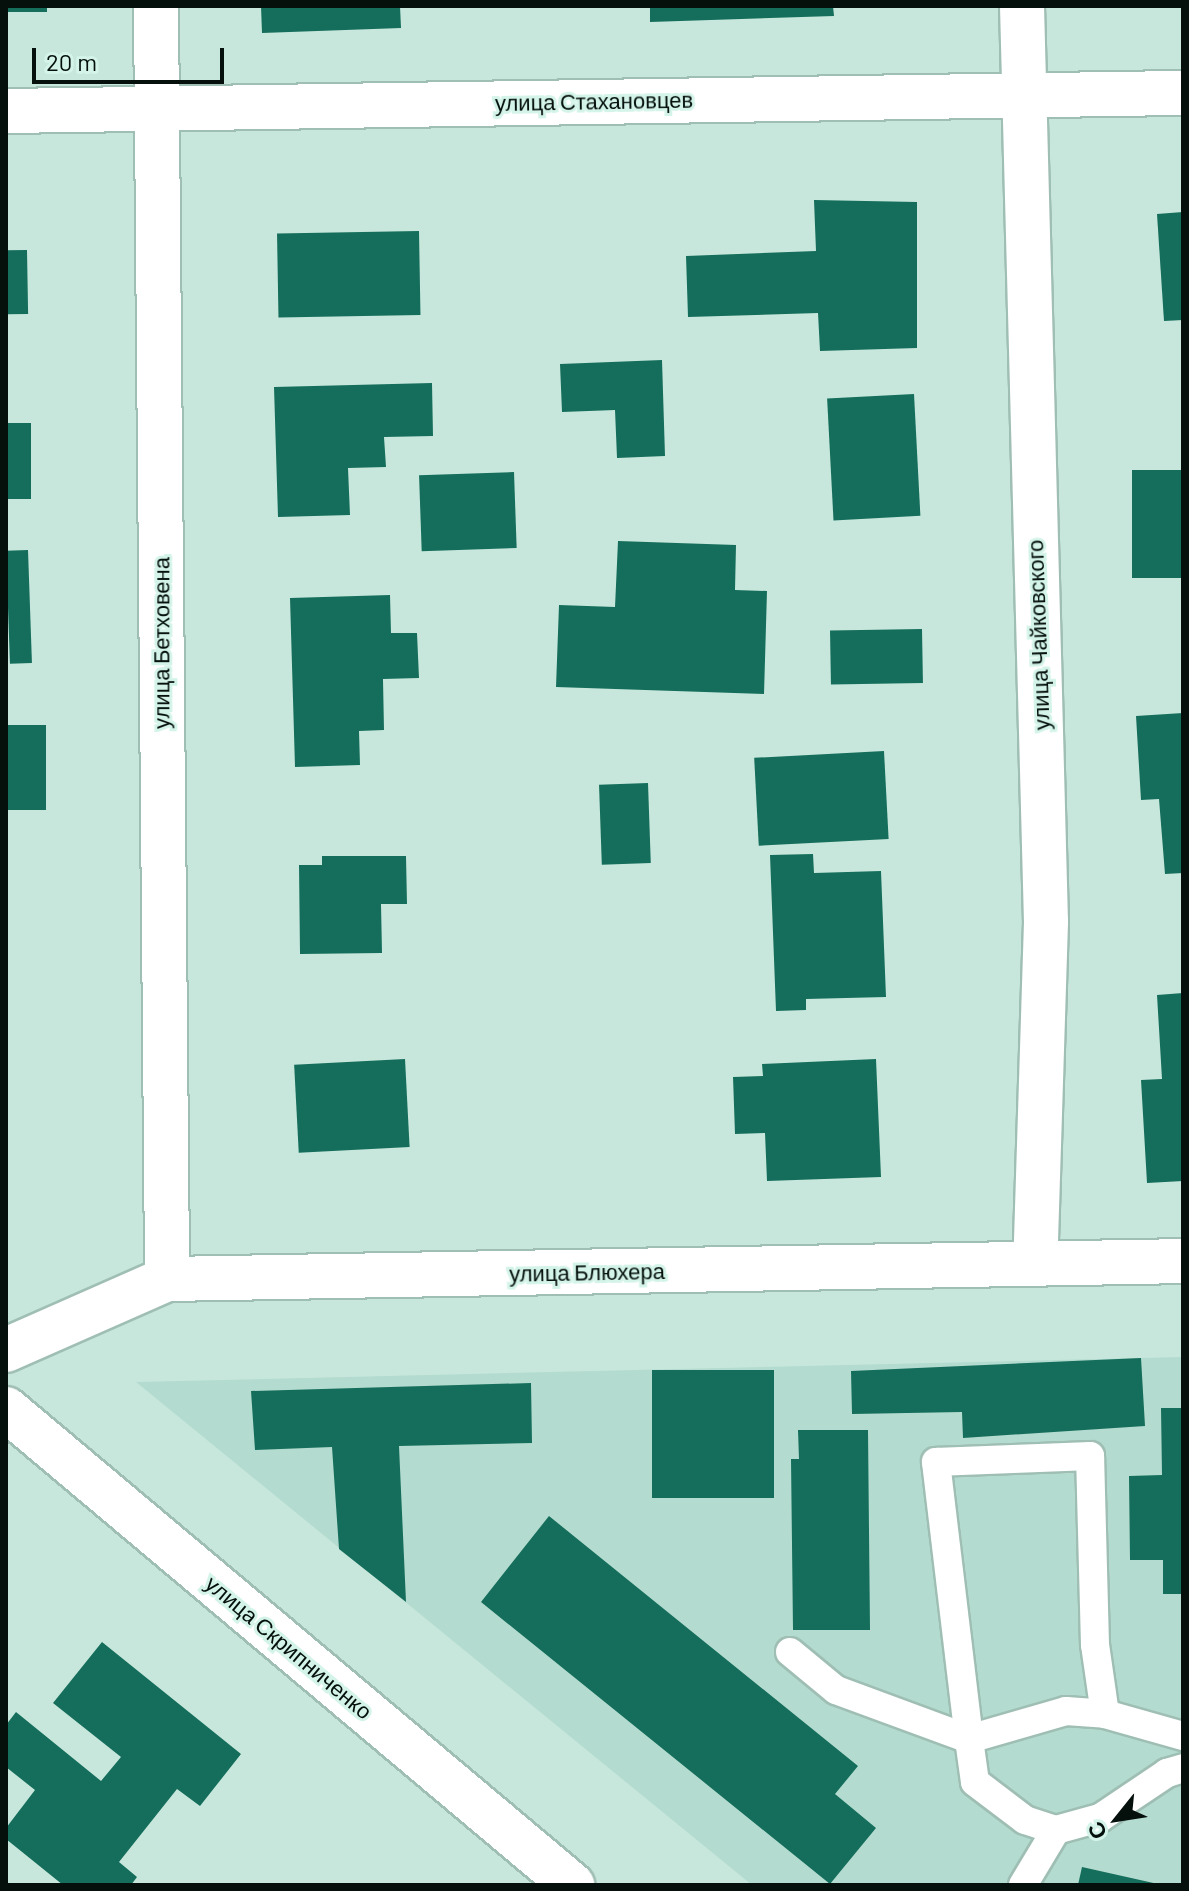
<!DOCTYPE html>
<html>
<head>
<meta charset="utf-8">
<style>
  body { margin:0 }
  #map { position:relative; width:1189px; height:1891px; overflow:hidden; background:#c7e7dc; font-family:Barlow,sans-serif }
  div>[style] { position:absolute }
  .built>* { inset:0; background:#b3dbcf }
  .building>* { inset:0; background:#156e5b; transform-origin:0 0 }
  .roads { filter:drop-shadow(2px 0 #9fbeb4) drop-shadow(-2px 0 #9fbeb4) drop-shadow(0 2px #9fbeb4) drop-shadow(0 -2px #9fbeb4) }
  .service>* { height:28px; margin:-14px; padding:0 14px; transform-origin:14px; border-radius:14px; background:#fff }
  .minor>* { height:44px; margin:-22px; padding:0 22px; transform-origin:22px; border-radius:22px; background:#fff }
  .tertiary>* { height:44px; margin:-22px; padding:0 22px; transform-origin:22px; border-radius:22px; background:#fff }
  span { translate:-50% -50%; white-space:nowrap; text-align:center; line-height:1.15; -webkit-text-stroke:6px #d4f4e9; paint-order:stroke }
  .street-label { font-size:22px; color:#05100d }
  .frame { position:absolute; inset:0; border:8px solid #05100d; pointer-events:none }
  .north { position:absolute; left:1077px; top:1779px; width:80px; height:80px; -webkit-text-stroke:6px #d4f4e9; paint-order:stroke; rotate:240deg; font-size:22px; font-weight:700; line-height:32px; text-align:center; color:#05100d }
  .north::after { content:''; display:block; margin:auto; width:28px; height:36px; background:#05100d; clip-path:polygon(50% 0,100% 100%,50% 72%,0 100%) }
  .scale { position:absolute; left:32px; top:48px; width:192px; height:36px; box-sizing:border-box; border:4px solid #05100d; border-top:0; padding-left:10px; font-size:24px; line-height:28px; white-space:nowrap; color:#05100d; -webkit-text-stroke:6px #d4f4e9; paint-order:stroke }
</style>
</head>
<body>
<div id="map">
  <div class="built">
    <div style="clip-path:polygon(1183px 1357px,1183px 1885px,752px 1885px,136px 1382px)"></div>
  </div>
  <div class="building">
    <div style="left:6px;top:6px;width:41px;height:6px"></div>
    <div style="clip-path:polygon(261px 6px,400px 6px,401px 28px,262px 33px)"></div>
    <div style="clip-path:polygon(650px 6px,833px 6px,834px 16px,650px 22px)"></div>
    <div style="clip-path:polygon(814px 200px,917px 202px,917px 348px,820px 351px,818px 313px,688px 317px,686px 256px,816px 251px)"></div>
    <div style="clip-path:polygon(1183px 212px,1183px 320px,1164px 321px,1157px 214px)"></div>
    <div style="left:419px;top:231px;width:84px;height:142px;rotate:89deg"></div>
    <div style="left:27px;top:250px;width:64px;height:21px;rotate:89deg"></div>
    <div style="clip-path:polygon(662px 360px,665px 456px,617px 458px,615px 410px,562px 412px,560px 364px)"></div>
    <div style="clip-path:polygon(432px 383px,433px 436px,384px 437px,386px 467px,348px 468px,350px 515px,278px 517px,274px 387px)"></div>
    <div style="left:914px;top:394px;width:122px;height:87px;rotate:87deg"></div>
    <div style="left:6px;top:423px;width:25px;height:76px"></div>
    <div style="left:1183px;top:470px;width:108px;height:51px;rotate:90deg"></div>
    <div style="left:514px;top:472px;width:76px;height:95px;rotate:88deg"></div>
    <div style="clip-path:polygon(618px 541px,736px 545px,735px 590px,767px 591px,764px 694px,556px 687px,559px 605px,615px 607px)"></div>
    <div style="left:28px;top:550px;width:113px;height:22px;rotate:88deg"></div>
    <div style="clip-path:polygon(390px 595px,391px 633px,417px 633px,419px 678px,383px 679px,384px 730px,359px 731px,360px 765px,295px 767px,290px 598px)"></div>
    <div style="left:922px;top:629px;width:54px;height:92px;rotate:89deg"></div>
    <div style="clip-path:polygon(1183px 713px,1183px 873px,1165px 874px,1159px 799px,1141px 800px,1136px 716px)"></div>
    <div style="left:6px;top:725px;width:40px;height:85px"></div>
    <div style="left:884px;top:751px;width:88px;height:130px;rotate:87deg"></div>
    <div style="left:648px;top:783px;width:80px;height:49px;rotate:88deg"></div>
    <div style="clip-path:polygon(813px 854px,814px 873px,881px 871px,886px 997px,806px 999px,806px 1010px,776px 1011px,770px 855px)"></div>
    <div style="clip-path:polygon(322px 856px,406px 856px,407px 904px,381px 904px,382px 953px,300px 954px,299px 865px,322px 865px)"></div>
    <div style="clip-path:polygon(1183px 993px,1183px 1181px,1147px 1183px,1141px 1080px,1162px 1079px,1157px 995px)"></div>
    <div style="left:405px;top:1059px;width:88px;height:111px;rotate:87deg"></div>
    <div style="clip-path:polygon(876px 1059px,881px 1177px,767px 1181px,765px 1133px,735px 1134px,733px 1077px,763px 1076px,762px 1064px)"></div>
    <div style="clip-path:polygon(1141px 1358px,1145px 1426px,963px 1438px,962px 1412px,852px 1414px,851px 1371px)"></div>
    <div style="left:652px;top:1370px;width:122px;height:128px"></div>
    <div style="clip-path:polygon(531px 1383px,532px 1443px,399px 1446px,406px 1602px,339px 1549px,332px 1447px,255px 1450px,251px 1391px)"></div>
    <div style="clip-path:polygon(1161px 1408px,1183px 1408px,1183px 1594px,1163px 1594px,1163px 1560px,1130px 1560px,1129px 1476px,1162px 1475px)"></div>
    <div style="clip-path:polygon(798px 1430px,868px 1430px,870px 1630px,793px 1630px,791px 1459px,799px 1459px)"></div>
    <div style="clip-path:polygon(549px 1516px,858px 1766px,835px 1794px,876px 1828px,830px 1884px,481px 1602px)"></div>
    <div style="clip-path:polygon(102px 1642px,241px 1754px,200px 1806px,177px 1789px,119px 1862px,137px 1877px,131px 1885px,63px 1885px,6px 1839px,6px 1828px,35px 1790px,6px 1767px,6px 1725px,16px 1712px,101px 1781px,121px 1757px,53px 1703px)"></div>
    <div style="clip-path:polygon(1082px 1867px,1158px 1884px,1158px 1885px,1078px 1885px)"></div>
  </div>
  <div class="roads">
    <div class="service">
      <div style="left:790px;top:1652px;width:60px;rotate:39.6deg"></div>
      <div style="left:836px;top:1690px;width:142px;rotate:20.2deg"></div>
      <div style="left:969px;top:1739px;width:43px;rotate:82.1deg"></div>
      <div style="left:975px;top:1782px;width:63px;rotate:37.2deg"></div>
      <div style="left:1025px;top:1820px;width:33px;rotate:18deg"></div>
      <div style="left:1056px;top:1830px;width:46px;rotate:-15.3deg"></div>
      <div style="left:1100px;top:1818px;width:81px;rotate:-33.9deg"></div>
      <div style="left:1167px;top:1773px;width:17px;rotate:-17deg"></div>
      <div style="left:1105px;top:1714px;width:70px;rotate:-98.2deg"></div>
      <div style="left:1095px;top:1645px;width:189px;rotate:-91.5deg"></div>
      <div style="left:1090px;top:1456px;width:154px;rotate:177.8deg"></div>
      <div style="left:936px;top:1462px;width:279px;rotate:83.2deg"></div>
      <div style="left:969px;top:1739px;width:101px;rotate:-16.1deg"></div>
      <div style="left:1066px;top:1711px;width:39px;rotate:4deg"></div>
      <div style="left:1105px;top:1714px;width:81px;rotate:15.8deg"></div>
      <div style="left:1023px;top:1885px;width:64px;rotate:-59deg"></div>
    </div>
    <div class="minor">
      <div style="left:156px;top:6px;width:1273px;rotate:89.5deg"></div>
      <div style="left:1022px;top:6px;width:916px;rotate:88.5deg"></div>
      <div style="left:1046px;top:922px;width:342px;rotate:91.8deg"></div>
      <div style="left:6px;top:1409px;width:740px;rotate:40.06deg"></div>
    </div>
    <div class="tertiary">
      <div style="left:6px;top:111px;width:1177px;rotate:-0.88deg"></div>
      <div style="left:6px;top:1350px;width:176px;rotate:-23.8deg"></div>
      <div style="left:167px;top:1279px;width:1016px;rotate:-1.01deg"></div>
    </div>
  </div>
  <div class="street-label">
    <span style="left:594px;top:101px;rotate:-1deg">улица Стахановцев</span>
    <span style="left:1038px;top:635px;rotate:-92deg">улица Чайковского</span>
    <span style="left:161px;top:643px;rotate:-90deg">улица Бетховена</span>
    <span style="left:587px;top:1272px;rotate:-1deg">улица Блюхера</span>
    <span style="left:289px;top:1647px;rotate:40deg">улица Скрипниченко</span>
  </div>
  <div class="frame"></div>
  <div class="north">С</div>
  <div class="scale">20 m</div>
</div>
</body>
</html>
